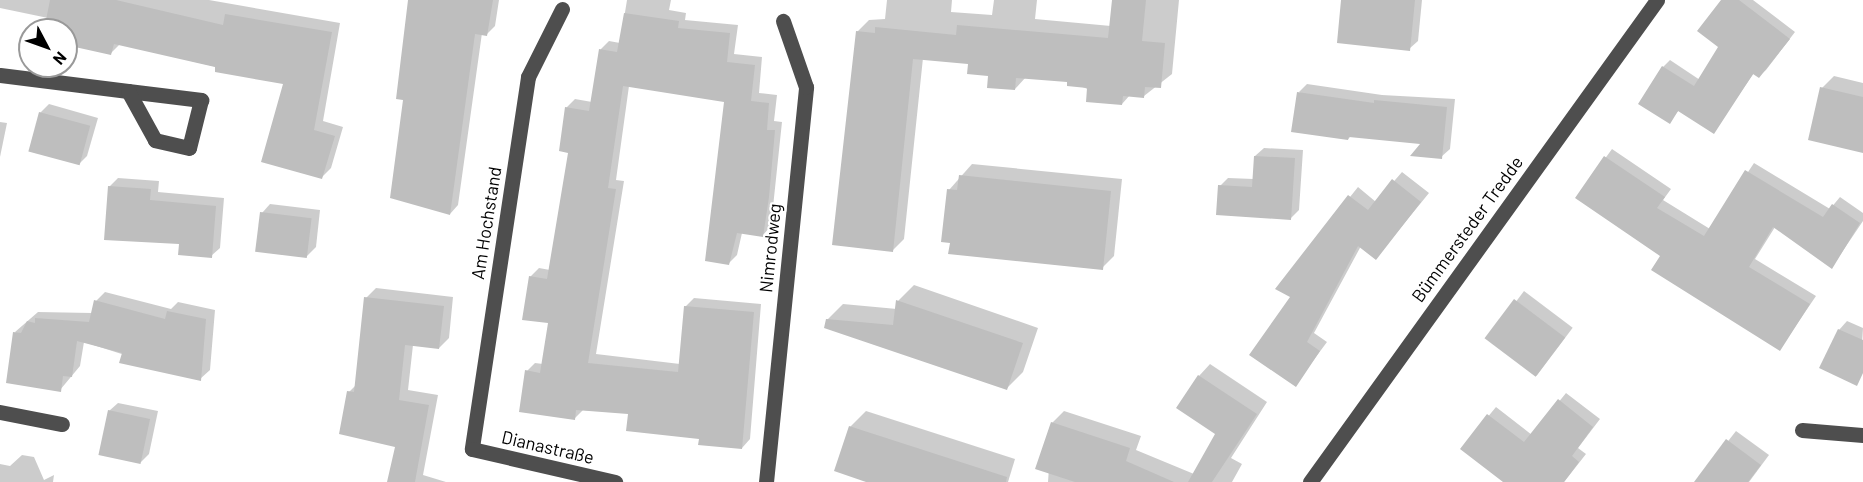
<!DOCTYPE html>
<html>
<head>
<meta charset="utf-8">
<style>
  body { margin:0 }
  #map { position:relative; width:1863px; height:482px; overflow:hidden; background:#fff; font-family:Barlow,sans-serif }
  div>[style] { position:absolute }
  .shadow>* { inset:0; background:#0003; transform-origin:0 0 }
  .building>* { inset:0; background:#bebebe; transform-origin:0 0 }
  .minor>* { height:15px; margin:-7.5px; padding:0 7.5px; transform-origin:7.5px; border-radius:7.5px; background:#4e4e4e }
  span { translate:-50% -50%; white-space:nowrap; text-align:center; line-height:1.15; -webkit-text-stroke:4.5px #fff; paint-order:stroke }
  .street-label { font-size:18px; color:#000 }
  .north { position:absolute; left:18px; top:18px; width:60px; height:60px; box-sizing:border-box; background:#fff; border:2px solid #999; border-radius:50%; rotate:131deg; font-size:16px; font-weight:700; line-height:24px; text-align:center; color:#000 }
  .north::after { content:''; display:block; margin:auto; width:21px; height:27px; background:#000; clip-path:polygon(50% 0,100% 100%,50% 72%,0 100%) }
</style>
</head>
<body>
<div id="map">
  <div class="shadow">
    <div style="clip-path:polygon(0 0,209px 0,340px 23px,323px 121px,343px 127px,331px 168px,322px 177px,285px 83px,120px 44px,111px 53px,66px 43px,66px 30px,46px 30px,48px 18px,0 8px)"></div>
    <div style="clip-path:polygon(410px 0,499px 0,495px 26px,487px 34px,482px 33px,458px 205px,450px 214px,405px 99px)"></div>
    <div style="clip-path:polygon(627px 0,671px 0,669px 10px,686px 13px,685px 20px,738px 25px,734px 54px,762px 57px,759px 93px,777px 95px,774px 121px,782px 122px,771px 226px,763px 235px,742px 233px,737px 255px,729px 263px,726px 100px,629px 86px,616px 180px,624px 181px,596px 354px,680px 364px,685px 307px,694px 298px,761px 304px,750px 439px,742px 448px,630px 413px,583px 410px,574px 419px,527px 371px,535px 363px,543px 364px,549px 322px,530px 277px,539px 268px,550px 270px,570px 151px,566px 108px,575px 99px,592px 102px,601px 49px,609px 41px,620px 43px)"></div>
    <div style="clip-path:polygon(887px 0,952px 0,951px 12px,992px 15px,994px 0,1037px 0,1035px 19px,1111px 26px,1113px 0,1179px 0,1172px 74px,1144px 96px,1130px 95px,1122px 104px,1069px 81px,1026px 77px,1015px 89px,969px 62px,923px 58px,904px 239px,892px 251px,857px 32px,869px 20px,885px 19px)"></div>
    <div style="clip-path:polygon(1343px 0,1422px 0,1418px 41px,1409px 49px)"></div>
    <div style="clip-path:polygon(1723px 0,1753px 0,1795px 32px,1766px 70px,1759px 76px,1754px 73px,1713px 132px,1679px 110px,1669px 122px,1663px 67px,1670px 60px,1700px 80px,1720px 47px)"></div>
    <div style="clip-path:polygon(1834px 76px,1863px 83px,1863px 151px,1822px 88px)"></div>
    <div style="clip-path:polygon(1307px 84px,1382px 95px,1455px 99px,1450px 149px,1441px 157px,1422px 143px,1351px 136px,1348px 139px,1299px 92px)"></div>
    <div style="clip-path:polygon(49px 104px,98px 118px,87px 156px,79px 164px,40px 113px)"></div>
    <div style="clip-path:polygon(0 122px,7px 123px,0 157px)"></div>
    <div style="clip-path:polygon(1264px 148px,1303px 150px,1299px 210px,1291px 218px,1220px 186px,1228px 178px,1254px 179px,1255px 156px)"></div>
    <div style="clip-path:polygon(1612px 149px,1671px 189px,1663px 200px,1710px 229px,1754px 163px,1830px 209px,1840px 197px,1863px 213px,1863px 221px,1832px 267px,1775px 227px,1755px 259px,1816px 296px,1780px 349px,1662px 255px,1577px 197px)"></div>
    <div style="clip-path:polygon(972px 164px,1122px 179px,1114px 256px,1102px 268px,951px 242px,949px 190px)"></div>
    <div style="clip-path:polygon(1402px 172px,1429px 193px,1376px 258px,1361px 246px,1314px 333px,1327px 342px,1295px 385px,1292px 296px,1277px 288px,1358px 187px,1376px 202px)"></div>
    <div style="clip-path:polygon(118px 178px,159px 181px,158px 192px,224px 198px,220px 248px,211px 256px,181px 243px,109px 187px)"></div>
    <div style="clip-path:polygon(270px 204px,320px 210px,316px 247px,307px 256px,262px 213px)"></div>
    <div style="clip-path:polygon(914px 285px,1038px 328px,1023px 372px,1007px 388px,827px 320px,843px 304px,897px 309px,898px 301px)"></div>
    <div style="clip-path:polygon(376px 288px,453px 297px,449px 338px,439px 348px,413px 345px,408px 390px,438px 395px,423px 475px,446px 482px,388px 482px,397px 445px,349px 392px,356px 385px,366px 298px)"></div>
    <div style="left:1524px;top:291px;width:61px;height:60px;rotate:37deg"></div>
    <div style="clip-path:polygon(105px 292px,171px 309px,178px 302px,215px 310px,210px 370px,200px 379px,84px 342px,80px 366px,60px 390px,15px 332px,38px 312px,92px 313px,96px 301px)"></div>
    <div style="clip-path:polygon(1847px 321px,1863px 328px,1860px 376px,1839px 330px)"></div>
    <div style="clip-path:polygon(1210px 364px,1267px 402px,1231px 458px,1242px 464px,1232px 482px,1048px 482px,1052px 423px,1064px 411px,1141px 436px,1136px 450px,1194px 474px,1217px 433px,1199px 376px)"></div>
    <div style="clip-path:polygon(1566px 393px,1600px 419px,1578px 448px,1586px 454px,1564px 482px,1505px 482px,1462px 448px,1496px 407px,1532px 435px)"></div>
    <div style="clip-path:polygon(118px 403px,158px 411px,149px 454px,141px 462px,109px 411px)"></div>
    <div style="clip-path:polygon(866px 411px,1015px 459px,1008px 482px,871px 482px,850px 427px)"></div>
    <div style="clip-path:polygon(1736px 431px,1769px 455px,1749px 482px,1706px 482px,1700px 477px)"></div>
    <div style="clip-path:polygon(22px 455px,34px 457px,44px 480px,54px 475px,53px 482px,0 482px,0 464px,10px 466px)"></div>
  </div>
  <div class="building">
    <div style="clip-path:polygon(50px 0,116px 0,223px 25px,225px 14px,332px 32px,314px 130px,335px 136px,322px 179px,261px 162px,283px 84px,215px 72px,215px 67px,114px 44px,111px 55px,66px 45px,66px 30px,44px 30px)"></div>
    <div style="clip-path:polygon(408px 0,493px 0,487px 36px,475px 34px,450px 215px,390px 198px,403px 100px,396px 99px)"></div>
    <div style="clip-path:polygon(1112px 0,1146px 0,1142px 41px,1165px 43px,1161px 88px,1145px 87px,1144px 98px,1123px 96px,1122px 105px,1086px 102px,1087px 88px,1067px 86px,1067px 82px,1016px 78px,1015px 90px,987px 88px,988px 76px,967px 74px,968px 64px,913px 59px,893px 252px,832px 245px,856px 31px,875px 33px,875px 27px,956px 35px,957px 25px,1108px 38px)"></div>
    <div style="clip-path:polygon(1341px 0,1415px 0,1410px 51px,1337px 43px)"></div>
    <div style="clip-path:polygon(1721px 0,1739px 0,1790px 39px,1759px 78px,1753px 74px,1714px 134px,1678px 111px,1670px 124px,1638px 104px,1662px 66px,1694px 86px,1718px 47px,1697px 31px)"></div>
    <div style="clip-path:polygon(624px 13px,679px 21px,678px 28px,730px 33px,727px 62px,755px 65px,751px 101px,769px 103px,767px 130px,775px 130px,769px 197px,763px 237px,737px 233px,729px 265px,705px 261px,724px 102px,623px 86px,608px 188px,616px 189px,588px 363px,678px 372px,684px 306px,754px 312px,742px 449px,698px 445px,699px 439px,626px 431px,628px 414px,576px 410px,575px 420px,519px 412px,525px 370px,540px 373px,548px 323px,522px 320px,529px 276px,547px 279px,568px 153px,559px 151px,565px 107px,589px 111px,599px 49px,617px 52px)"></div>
    <div style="clip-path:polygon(1820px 87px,1863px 97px,1863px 153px,1808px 140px)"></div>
    <div style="clip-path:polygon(1297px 92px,1374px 103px,1374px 100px,1447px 107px,1442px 159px,1410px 156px,1420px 144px,1349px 137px,1348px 140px,1291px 132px)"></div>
    <div style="left:39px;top:112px;width:53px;height:41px;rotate:15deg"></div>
    <div style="clip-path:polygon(1254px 156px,1295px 158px,1291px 220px,1216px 215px,1218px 185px,1252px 187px)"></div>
    <div style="clip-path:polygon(1604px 156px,1665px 197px,1657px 208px,1704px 236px,1745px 170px,1823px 217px,1832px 204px,1860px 223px,1832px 269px,1773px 227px,1749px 267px,1810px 304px,1780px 351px,1651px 270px,1660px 256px,1575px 198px)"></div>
    <div style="clip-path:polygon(959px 175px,1111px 191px,1103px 270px,948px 254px,950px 243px,941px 242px,947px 189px,957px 190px)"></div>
    <div style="clip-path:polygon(1392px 179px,1421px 202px,1376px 260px,1358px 246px,1307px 342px,1320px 351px,1296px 387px,1249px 355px,1290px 297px,1275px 289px,1348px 195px,1368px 210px)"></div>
    <div style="clip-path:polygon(108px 186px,151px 189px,150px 200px,216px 206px,212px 258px,178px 255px,179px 244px,104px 240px)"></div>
    <div style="left:260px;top:212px;width:52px;height:40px;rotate:7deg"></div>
    <div style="clip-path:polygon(364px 297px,444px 306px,439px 349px,405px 345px,399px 400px,429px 405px,415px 482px,387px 482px,395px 447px,339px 434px,347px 391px,354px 392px)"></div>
    <div style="left:1514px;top:299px;width:64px;height:49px;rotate:37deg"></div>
    <div style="clip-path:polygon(94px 300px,165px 319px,167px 311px,206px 319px,201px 381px,119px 363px,122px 353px,77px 341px,72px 377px,63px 376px,61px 392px,6px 383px,13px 332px,21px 333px,27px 321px,35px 323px,35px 318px,89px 322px)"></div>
    <div style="clip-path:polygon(896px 300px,1023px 343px,1007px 390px,824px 328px,826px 319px,893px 325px)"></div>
    <div style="clip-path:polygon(1838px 329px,1863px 340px,1863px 373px,1857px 386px,1819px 368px)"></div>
    <div style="clip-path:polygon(1198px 375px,1257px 414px,1212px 482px,1188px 482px,1215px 434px,1176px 408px)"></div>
    <div style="clip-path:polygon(1558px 399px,1593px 427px,1572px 456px,1579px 462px,1564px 482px,1503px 482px,1460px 449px,1487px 414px,1524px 442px)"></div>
    <div style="left:108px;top:410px;width:43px;height:46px;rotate:12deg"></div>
    <div style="clip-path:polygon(1051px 422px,1130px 448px,1126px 461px,1174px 482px,1075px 482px,1035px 469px)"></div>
    <div style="clip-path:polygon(849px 426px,1007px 477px,1006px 482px,866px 482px,834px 471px)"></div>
    <div style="clip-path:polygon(1726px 439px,1761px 465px,1748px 482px,1694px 482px)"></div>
  </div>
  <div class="minor">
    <div style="left:562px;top:9px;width:76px;rotate:116.6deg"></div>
    <div style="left:528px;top:77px;width:376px;rotate:98.6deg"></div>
    <div style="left:472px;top:449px;width:147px;rotate:13deg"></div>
    <div style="left:0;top:75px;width:129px;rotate:7.1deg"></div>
    <div style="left:128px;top:91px;width:74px;rotate:7deg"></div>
    <div style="left:201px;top:100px;width:49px;rotate:104deg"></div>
    <div style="left:189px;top:148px;width:35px;rotate:-167deg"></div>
    <div style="left:155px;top:140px;width:56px;rotate:-118.9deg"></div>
    <div style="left:0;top:412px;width:63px;rotate:11deg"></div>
    <div style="left:1802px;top:430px;width:61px;rotate:4.7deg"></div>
    <div style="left:766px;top:482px;width:397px;rotate:-84.2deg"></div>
    <div style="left:806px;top:87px;width:70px;rotate:-109.2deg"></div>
    <div style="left:1310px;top:482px;width:594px;rotate:-54.25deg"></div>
  </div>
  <div class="street-label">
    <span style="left:486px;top:223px;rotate:-81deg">Am Hochstand</span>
    <span style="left:1467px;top:229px;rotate:-54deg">Bümmersteder Tredde</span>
    <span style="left:770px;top:248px;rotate:-84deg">Nimrodweg</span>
    <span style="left:548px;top:447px;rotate:13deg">Dianastraße</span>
  </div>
  <div class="north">N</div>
</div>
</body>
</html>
